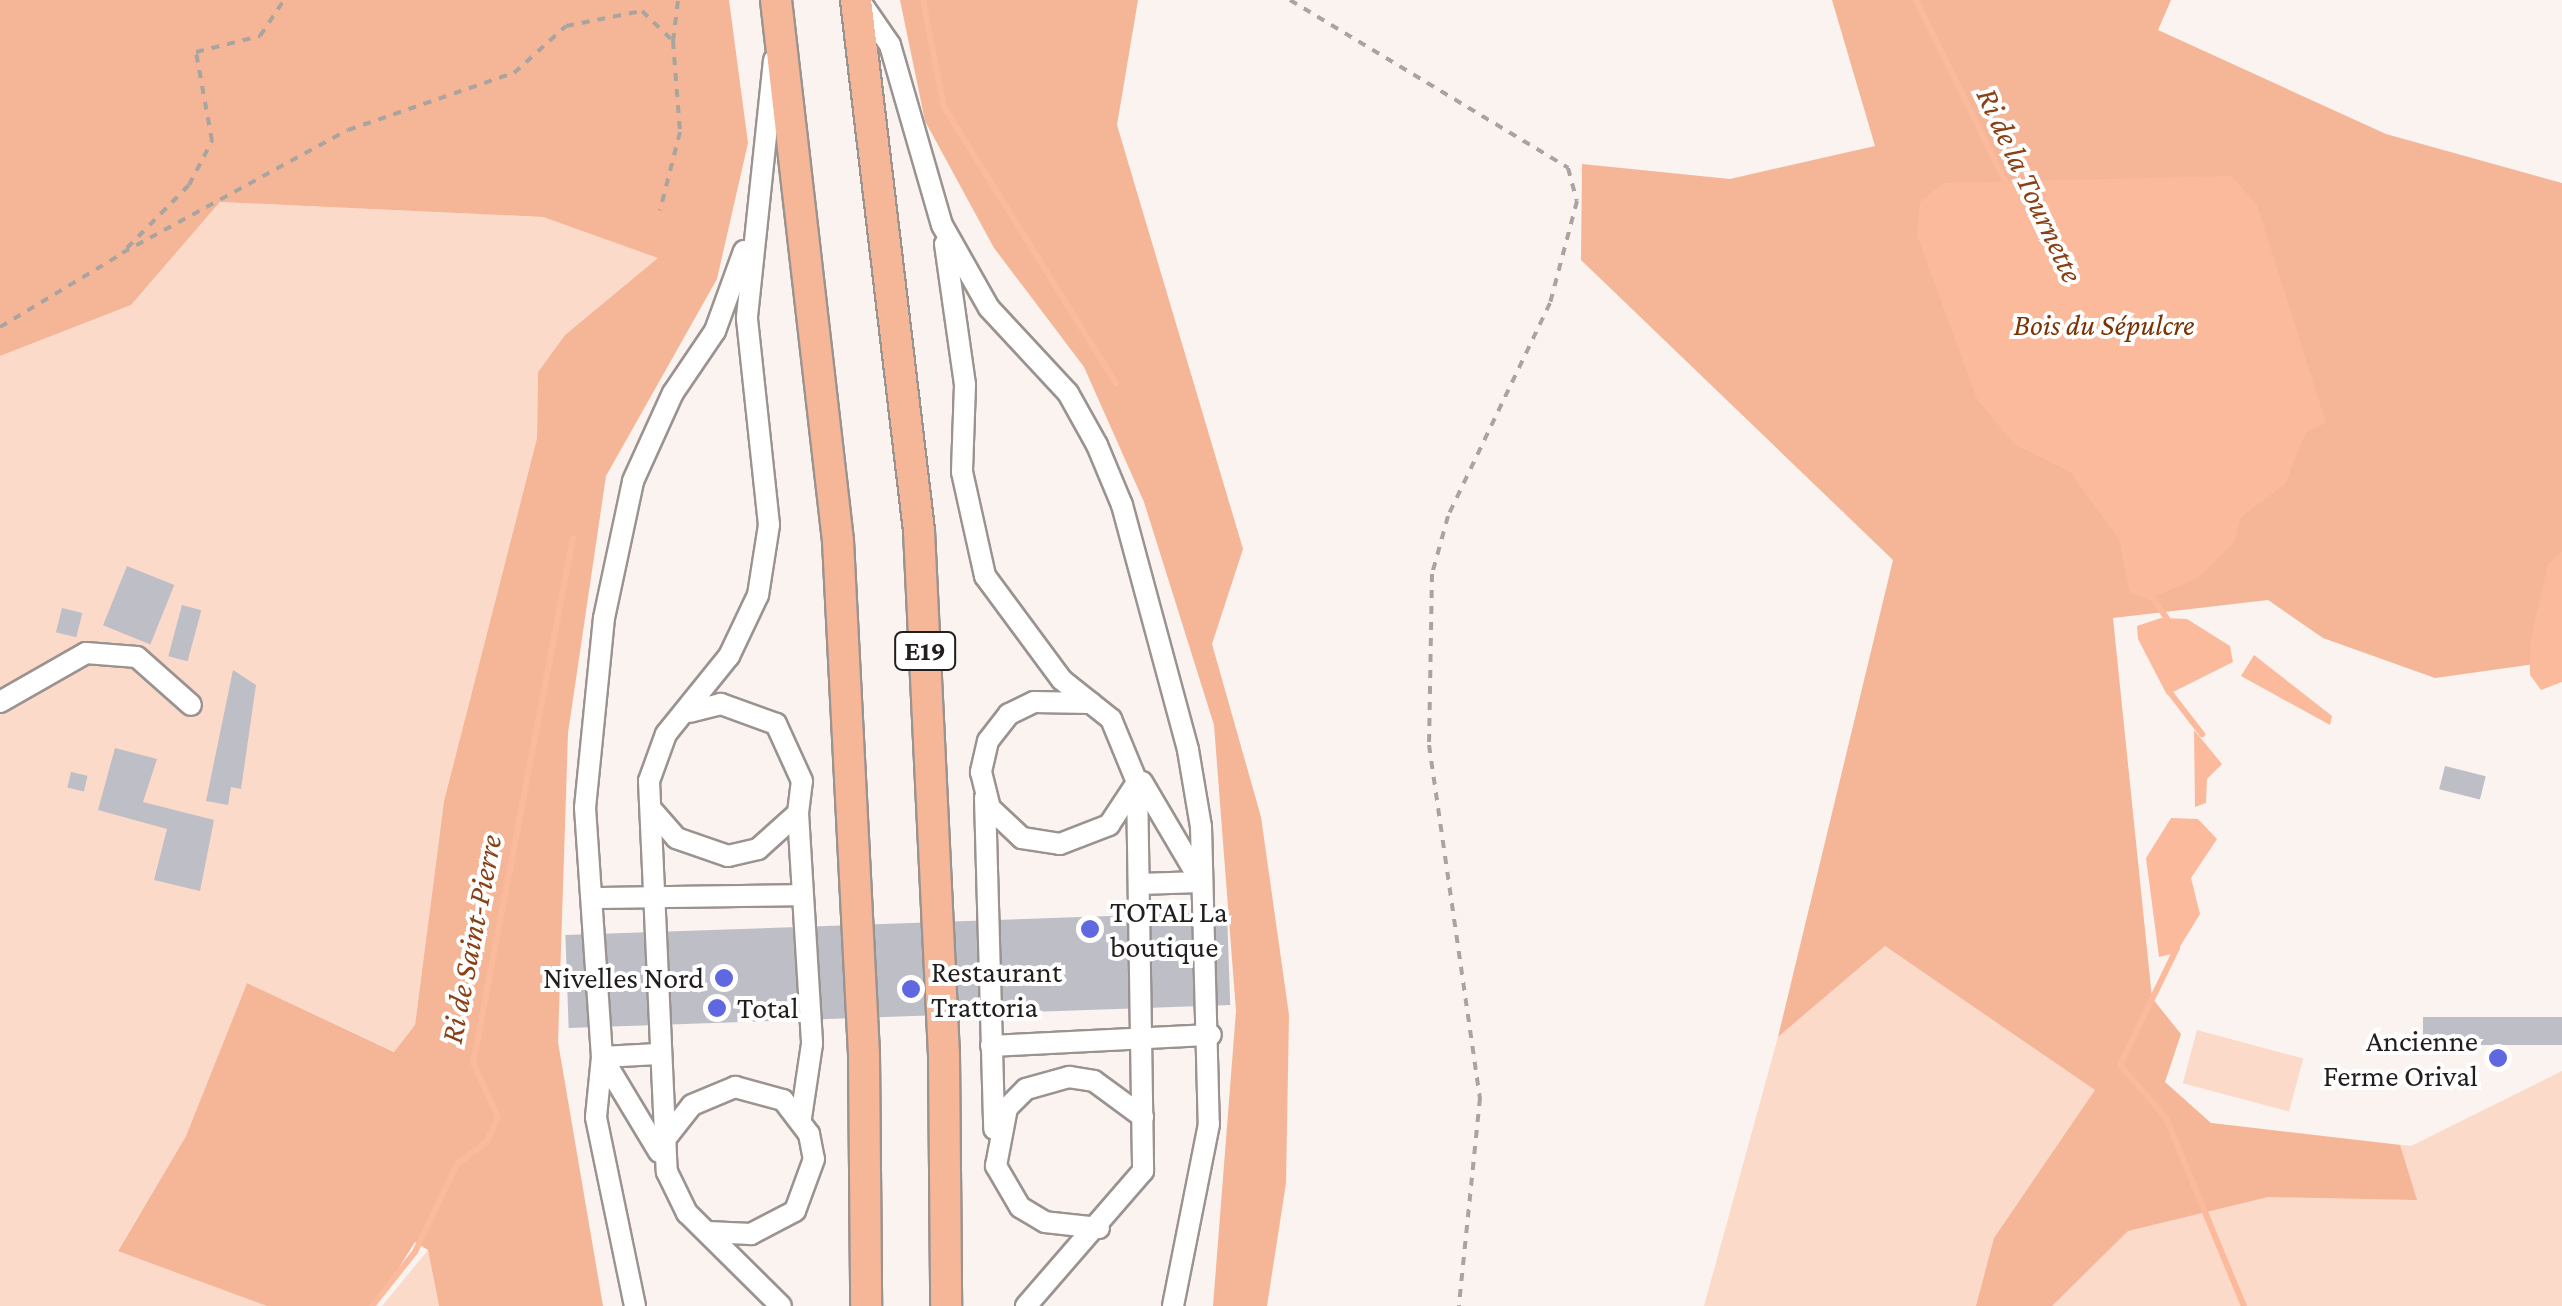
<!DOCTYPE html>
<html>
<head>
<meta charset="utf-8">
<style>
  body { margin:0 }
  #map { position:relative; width:2562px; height:1306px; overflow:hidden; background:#fbf3ef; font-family:"Crimson Pro",serif }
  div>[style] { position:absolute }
  .green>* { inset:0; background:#fcdaca; transform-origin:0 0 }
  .forest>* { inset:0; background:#f5b597 }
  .water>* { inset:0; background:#fbba9c }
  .stream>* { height:6px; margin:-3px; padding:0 3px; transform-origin:3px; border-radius:3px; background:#fbba9c }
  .building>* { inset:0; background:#bdbec6; transform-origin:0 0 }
  .path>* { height:4px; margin-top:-2px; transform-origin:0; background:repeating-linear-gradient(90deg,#aaa4a1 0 8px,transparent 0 16px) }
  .roads { filter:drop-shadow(2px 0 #9b9390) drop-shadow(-2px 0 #9b9390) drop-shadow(0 2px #9b9390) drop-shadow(0 -2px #9b9390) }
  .minor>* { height:20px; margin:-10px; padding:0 10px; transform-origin:10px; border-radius:10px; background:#fff }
  .highway>* { height:30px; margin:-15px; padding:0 15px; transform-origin:15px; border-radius:15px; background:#f6b698 }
  .dots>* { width:28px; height:28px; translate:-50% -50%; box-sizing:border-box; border:5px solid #fff; border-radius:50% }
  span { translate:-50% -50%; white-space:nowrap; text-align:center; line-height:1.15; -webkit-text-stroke:8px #fff; paint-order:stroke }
  .shield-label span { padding:2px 8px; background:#fff; border:2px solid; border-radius:8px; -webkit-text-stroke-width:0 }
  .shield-label { font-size:28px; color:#211e1d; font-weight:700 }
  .park-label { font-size:30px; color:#7c3201; font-style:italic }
  .poi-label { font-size:30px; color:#211e1d }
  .left { translate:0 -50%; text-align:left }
  .right { translate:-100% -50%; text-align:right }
  .water-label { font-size:32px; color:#8a3f14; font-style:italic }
</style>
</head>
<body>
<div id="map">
  <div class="green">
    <div style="clip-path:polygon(220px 202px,543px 217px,659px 258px,565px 335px,538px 372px,537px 438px,444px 801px,415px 1025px,395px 1052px,247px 983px,186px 1136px,118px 1250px,267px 1306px,0 1306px,0 356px,131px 305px)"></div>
    <div style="clip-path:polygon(1885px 946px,2096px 1090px,2166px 1118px,2411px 1146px,2562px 1071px,2562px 1306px,1704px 1306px,1778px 1037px)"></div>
    <div style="left:2197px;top:1030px;width:110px;height:55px;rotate:15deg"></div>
    <div style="clip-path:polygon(428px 1250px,439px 1306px,382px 1306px)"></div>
  </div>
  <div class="forest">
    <div style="clip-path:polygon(0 0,729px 0,748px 143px,717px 279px,606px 476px,568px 733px,558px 1042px,603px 1306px,439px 1306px,428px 1250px,415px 1242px,375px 1306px,267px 1306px,118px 1251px,186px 1136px,247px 983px,394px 1052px,415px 1025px,444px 801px,537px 438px,538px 372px,565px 335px,658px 258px,543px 217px,220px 202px,131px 305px,0 356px)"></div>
    <div style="clip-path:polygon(900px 0,1138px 0,1117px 125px,1243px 549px,1212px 644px,1261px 817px,1289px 1015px,1286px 1183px,1267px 1306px,1213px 1306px,1236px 1011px,1214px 725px,1144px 502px,1084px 367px,994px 248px,925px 121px)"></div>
    <div style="clip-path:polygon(1832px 0,2171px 0,2158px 30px,2386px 134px,2562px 183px,2562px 614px,2535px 664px,2435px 678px,2323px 638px,2268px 600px,2113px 618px,2152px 998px,2181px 1034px,2165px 1082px,2211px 1123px,2400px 1145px,2417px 1200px,2268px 1197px,2128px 1231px,2052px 1306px,1976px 1306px,1994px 1238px,2095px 1090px,1885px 946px,1778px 1037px,1893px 560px,1581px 260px,1582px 164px,1730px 179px,1875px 146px)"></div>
  </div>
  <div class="water">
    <div style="clip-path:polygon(2231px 176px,2257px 205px,2326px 423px,2306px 432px,2285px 484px,2240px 518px,2235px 541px,2198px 578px,2149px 599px,2130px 593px,2119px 539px,2070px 472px,2014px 444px,1977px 399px,1917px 235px,1920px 202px,1944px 183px)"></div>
    <div style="clip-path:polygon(2562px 551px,2562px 682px,2541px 690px,2530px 675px,2530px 643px,2548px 564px)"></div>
    <div style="clip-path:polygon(2161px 618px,2187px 619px,2230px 646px,2233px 662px,2167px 695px,2138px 639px,2137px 626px)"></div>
    <div style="clip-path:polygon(2254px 655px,2332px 716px,2330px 725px,2241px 676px)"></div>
    <div style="clip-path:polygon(2194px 730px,2222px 764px,2207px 779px,2206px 803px,2195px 807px)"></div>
    <div style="clip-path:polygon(2171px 818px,2198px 819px,2217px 839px,2191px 878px,2200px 914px,2176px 953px,2159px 957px,2146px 858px)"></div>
  </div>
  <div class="stream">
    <div style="left:923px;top:0;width:109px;rotate:78.9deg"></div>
    <div style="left:944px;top:107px;width:325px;rotate:58.1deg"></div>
    <div style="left:1916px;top:0;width:206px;rotate:63.8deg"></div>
    <div style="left:2150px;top:595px;width:29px;rotate:54deg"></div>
    <div style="left:2168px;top:690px;width:56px;rotate:52.3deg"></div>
    <div style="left:2177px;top:948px;width:130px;rotate:116deg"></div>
    <div style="left:2120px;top:1065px;width:70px;rotate:49deg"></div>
    <div style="left:2166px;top:1118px;width:204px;rotate:67.5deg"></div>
    <div style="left:372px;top:1306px;width:69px;rotate:-51.5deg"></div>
    <div style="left:415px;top:1252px;width:98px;rotate:-64.5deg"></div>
    <div style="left:457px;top:1164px;width:38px;rotate:-37deg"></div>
    <div style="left:487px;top:1141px;width:26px;rotate:-65deg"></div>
    <div style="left:498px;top:1117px;width:60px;rotate:-114.8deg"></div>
    <div style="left:473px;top:1063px;width:534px;rotate:-79.22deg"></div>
  </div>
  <div class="building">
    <div style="left:127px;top:566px;width:51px;height:64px;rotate:22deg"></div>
    <div style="left:182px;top:605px;width:20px;height:53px;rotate:15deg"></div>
    <div style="left:62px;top:608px;width:21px;height:25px;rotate:14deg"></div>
    <div style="clip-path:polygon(233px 670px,256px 685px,241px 789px,231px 787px,228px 805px,206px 801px)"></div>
    <div style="clip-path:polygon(115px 748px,157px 759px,143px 802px,214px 820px,200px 891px,154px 880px,167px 829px,98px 810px)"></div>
    <div style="left:2445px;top:766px;width:42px;height:24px;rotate:14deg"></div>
    <div style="left:71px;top:772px;width:17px;height:16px;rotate:13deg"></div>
    <div style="left:1227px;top:912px;width:93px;height:662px;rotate:88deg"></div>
    <div style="left:2562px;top:1017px;width:28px;height:139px;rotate:90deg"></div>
  </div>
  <div class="path">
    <div style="left:1290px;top:0;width:325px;rotate:31.1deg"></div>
    <div style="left:1568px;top:168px;width:34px;rotate:75deg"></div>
    <div style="left:1577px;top:201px;width:106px;rotate:104.8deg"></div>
    <div style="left:1550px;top:303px;width:236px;rotate:115.6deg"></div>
    <div style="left:1448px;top:516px;width:60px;rotate:105.4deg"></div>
    <div style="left:1432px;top:574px;width:171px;rotate:91deg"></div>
    <div style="left:1429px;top:745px;width:357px;rotate:81.8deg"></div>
    <div style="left:1480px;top:1098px;width:209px;rotate:95.8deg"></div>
    <div style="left:673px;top:41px;width:41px;rotate:-83deg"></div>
    <div style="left:127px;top:248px;width:88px;rotate:-45.5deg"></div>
    <div style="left:189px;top:185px;width:50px;rotate:-62.4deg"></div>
    <div style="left:212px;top:141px;width:90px;rotate:-100.2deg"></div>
    <div style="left:196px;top:52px;width:66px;rotate:-14deg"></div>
    <div style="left:260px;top:36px;width:43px;rotate:-56.3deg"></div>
    <div style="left:122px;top:253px;width:257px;rotate:-28.6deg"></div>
    <div style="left:348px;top:130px;width:176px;rotate:-19deg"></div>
    <div style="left:514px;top:73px;width:70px;rotate:-42.1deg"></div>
    <div style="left:566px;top:26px;width:77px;rotate:-11.2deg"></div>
    <div style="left:642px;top:11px;width:43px;rotate:44.1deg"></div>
    <div style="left:673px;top:41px;width:91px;rotate:85.6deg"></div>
    <div style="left:680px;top:132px;width:81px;rotate:104.4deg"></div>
    <div style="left:0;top:327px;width:140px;rotate:-31deg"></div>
  </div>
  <div class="roads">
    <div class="minor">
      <div style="left:859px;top:0;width:55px;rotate:55.4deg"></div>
      <div style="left:890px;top:45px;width:187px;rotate:73.9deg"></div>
      <div style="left:942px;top:225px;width:95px;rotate:60.5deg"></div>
      <div style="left:989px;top:308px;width:116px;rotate:47.1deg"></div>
      <div style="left:1068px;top:393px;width:60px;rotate:60.9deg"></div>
      <div style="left:1097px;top:445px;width:65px;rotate:67.4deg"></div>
      <div style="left:1122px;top:505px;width:254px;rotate:74.9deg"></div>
      <div style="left:1188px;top:750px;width:78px;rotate:80.4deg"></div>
      <div style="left:1201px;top:827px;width:297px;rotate:88.5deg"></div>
      <div style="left:1209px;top:1124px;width:186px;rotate:101.2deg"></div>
      <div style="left:774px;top:60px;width:260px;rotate:96deg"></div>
      <div style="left:747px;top:319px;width:207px;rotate:83.9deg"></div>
      <div style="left:769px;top:525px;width:71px;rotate:98.9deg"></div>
      <div style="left:758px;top:595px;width:68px;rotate:115.4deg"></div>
      <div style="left:729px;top:656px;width:100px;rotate:128.9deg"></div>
      <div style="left:666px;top:734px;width:50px;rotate:109.9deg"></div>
      <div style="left:649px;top:781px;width:391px;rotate:87.4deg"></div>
      <div style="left:667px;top:1172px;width:46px;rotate:64deg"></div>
      <div style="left:687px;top:1213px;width:132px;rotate:44.7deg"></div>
      <div style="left:945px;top:244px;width:142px;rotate:81.9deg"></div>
      <div style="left:965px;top:385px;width:87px;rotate:92deg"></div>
      <div style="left:962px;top:472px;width:107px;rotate:77.5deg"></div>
      <div style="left:985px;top:576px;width:129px;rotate:53.5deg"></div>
      <div style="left:1062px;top:680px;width:63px;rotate:38.5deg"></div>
      <div style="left:1111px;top:719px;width:68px;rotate:67.6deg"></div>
      <div style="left:1137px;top:782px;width:389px;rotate:89.1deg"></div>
      <div style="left:1143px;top:1171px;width:179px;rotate:130.9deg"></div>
      <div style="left:0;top:702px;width:99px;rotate:-29.7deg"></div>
      <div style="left:86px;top:653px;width:51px;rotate:4.5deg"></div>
      <div style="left:137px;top:657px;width:72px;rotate:41.6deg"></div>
      <div style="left:1091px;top:703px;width:57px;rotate:-179deg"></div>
      <div style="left:1034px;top:702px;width:28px;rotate:154deg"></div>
      <div style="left:1009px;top:714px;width:34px;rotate:128deg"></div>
      <div style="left:988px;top:741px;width:32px;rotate:103deg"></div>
      <div style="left:981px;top:772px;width:37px;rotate:76deg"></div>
      <div style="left:990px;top:808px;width:44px;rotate:43.2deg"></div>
      <div style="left:1022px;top:838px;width:38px;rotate:9deg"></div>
      <div style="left:1060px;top:844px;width:53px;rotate:-21.2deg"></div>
      <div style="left:1109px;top:825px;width:45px;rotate:-56.7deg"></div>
      <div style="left:985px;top:798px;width:331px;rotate:88.4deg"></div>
      <div style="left:652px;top:810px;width:37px;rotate:49deg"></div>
      <div style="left:676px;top:838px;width:55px;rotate:19.1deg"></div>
      <div style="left:728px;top:856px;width:31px;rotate:-13deg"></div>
      <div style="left:758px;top:849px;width:54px;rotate:-42deg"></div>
      <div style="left:798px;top:813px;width:32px;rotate:-83deg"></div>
      <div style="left:802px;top:781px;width:63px;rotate:-114.5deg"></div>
      <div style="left:776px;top:724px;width:59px;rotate:-160deg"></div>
      <div style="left:721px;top:704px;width:32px;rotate:166deg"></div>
      <div style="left:798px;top:813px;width:231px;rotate:86.5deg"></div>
      <div style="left:812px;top:1044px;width:75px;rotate:98.5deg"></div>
      <div style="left:1139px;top:884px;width:62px;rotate:-1.8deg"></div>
      <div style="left:1201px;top:882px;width:116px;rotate:-120.5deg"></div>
      <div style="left:592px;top:898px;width:209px;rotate:-0.8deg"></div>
      <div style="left:991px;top:1046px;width:220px;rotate:-2.9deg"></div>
      <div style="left:658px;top:1054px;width:56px;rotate:176.9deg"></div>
      <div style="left:602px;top:1057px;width:111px;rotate:59deg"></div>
      <div style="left:662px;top:1143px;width:48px;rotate:-51.7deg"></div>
      <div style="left:692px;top:1105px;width:47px;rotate:-22.7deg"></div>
      <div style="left:735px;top:1087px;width:50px;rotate:15.2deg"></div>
      <div style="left:783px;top:1100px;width:43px;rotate:52.6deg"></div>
      <div style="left:809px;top:1134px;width:25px;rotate:79deg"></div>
      <div style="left:814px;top:1159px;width:55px;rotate:110.1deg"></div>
      <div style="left:795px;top:1211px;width:50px;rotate:152.4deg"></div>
      <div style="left:751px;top:1234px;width:43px;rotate:-177.3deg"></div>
      <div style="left:1099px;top:1228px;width:54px;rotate:-173.7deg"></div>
      <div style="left:1045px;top:1222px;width:29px;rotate:-149deg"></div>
      <div style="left:1020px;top:1207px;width:48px;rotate:-120.3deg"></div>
      <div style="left:996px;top:1166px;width:59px;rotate:-79.3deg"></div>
      <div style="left:1007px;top:1108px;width:27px;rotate:-45deg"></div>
      <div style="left:1026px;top:1089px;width:45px;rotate:-15.6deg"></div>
      <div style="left:1069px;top:1077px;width:25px;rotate:9deg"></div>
      <div style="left:1094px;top:1081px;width:61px;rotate:36.3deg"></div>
      <div style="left:635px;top:1306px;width:193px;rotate:-101.7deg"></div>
      <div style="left:596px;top:1117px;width:60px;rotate:-84.3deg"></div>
      <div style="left:602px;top:1057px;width:250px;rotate:-93.9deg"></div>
      <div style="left:585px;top:808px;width:191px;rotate:-84.3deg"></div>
      <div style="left:604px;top:618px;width:140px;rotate:-78deg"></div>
      <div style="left:633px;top:481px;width:97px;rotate:-65.6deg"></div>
      <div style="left:673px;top:393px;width:75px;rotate:-55.9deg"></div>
      <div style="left:715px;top:331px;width:85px;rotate:-70.1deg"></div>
    </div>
    <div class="highway">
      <div style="left:776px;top:0;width:545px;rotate:83.46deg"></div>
      <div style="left:838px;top:541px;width:515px;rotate:87.1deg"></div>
      <div style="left:864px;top:1055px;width:251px;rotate:89.5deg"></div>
      <div style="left:856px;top:0;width:535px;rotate:83.23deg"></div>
      <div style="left:919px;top:531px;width:525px;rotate:87.27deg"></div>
      <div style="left:944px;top:1055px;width:251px;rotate:89.5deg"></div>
    </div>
  </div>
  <div class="dots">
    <div style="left:1090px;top:929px;background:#6068e1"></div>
    <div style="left:724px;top:978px;background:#6068e1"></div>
    <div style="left:911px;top:989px;background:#6068e1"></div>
    <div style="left:717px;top:1008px;background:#6068e1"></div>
    <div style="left:2498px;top:1058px;background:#6068e1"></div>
  </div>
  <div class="shield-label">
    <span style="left:925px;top:651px">E19</span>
  </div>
  <div class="park-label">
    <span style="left:2104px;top:325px">Bois du Sépulcre</span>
  </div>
  <div class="poi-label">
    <span class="left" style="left:1110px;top:929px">TOTAL La<br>boutique</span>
    <span class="left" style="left:931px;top:989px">Restaurant<br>Trattoria</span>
    <span class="right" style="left:704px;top:978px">Nivelles Nord</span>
    <span class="left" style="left:737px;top:1008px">Total</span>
    <span class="right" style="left:2478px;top:1058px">Ancienne<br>Ferme Orival</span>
  </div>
  <div class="water-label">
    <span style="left:2030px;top:185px;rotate:65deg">Ri de la Tournette</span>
    <span style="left:471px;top:939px;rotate:-79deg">Ri de Saint-Pierre</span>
  </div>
</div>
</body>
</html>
